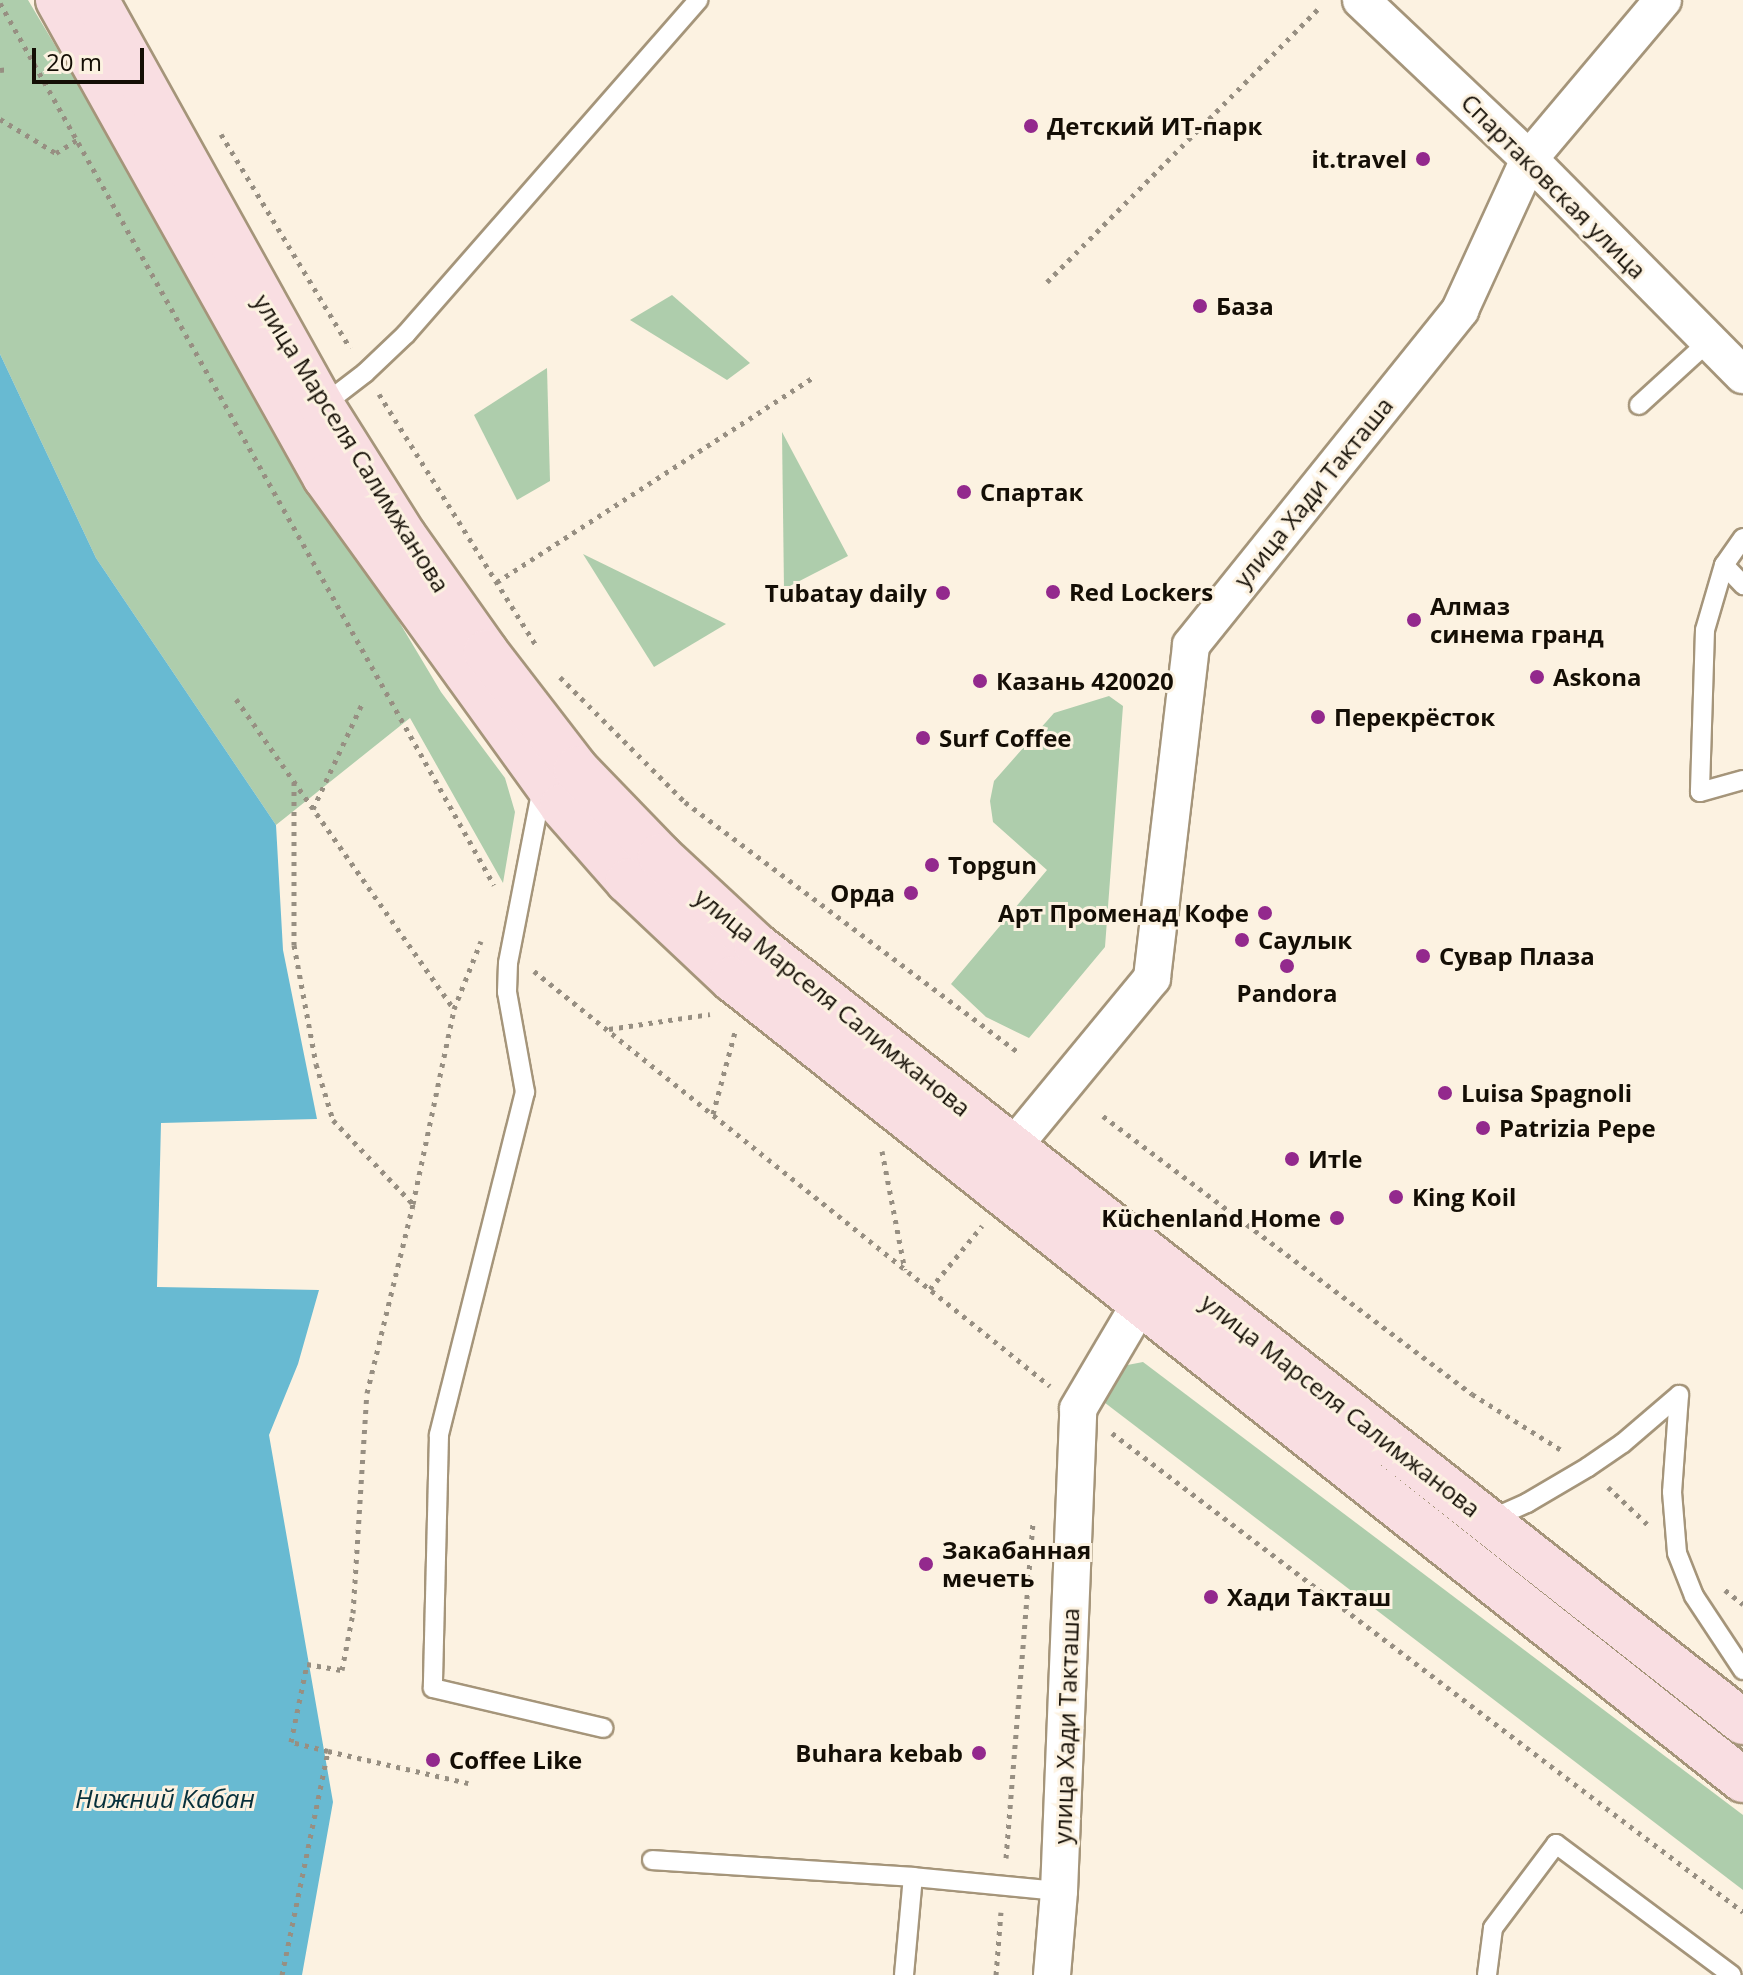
<!DOCTYPE html>
<html>
<head>
<meta charset="utf-8">
<style>
  body { margin:0 }
  #map { position:relative; width:1743px; height:1975px; overflow:hidden; background:#fcf2e1; font-family:"Open Sans",sans-serif }
  div>[style] { position:absolute }
  .green>* { inset:0; background:#aecdac }
  .water>* { inset:0; background:#68bad2 }
  .path>* { height:5px; margin-top:-2.5px; transform-origin:0; background:repeating-linear-gradient(90deg,#978f82 0 4px,transparent 0 10px) }
  .roads { filter:drop-shadow(2px 0 #a5957a) drop-shadow(-2px 0 #a5957a) drop-shadow(0 2px #a5957a) drop-shadow(0 -2px #a5957a) }
  .lane>* { height:18px; margin:-9px; padding:0 9px; transform-origin:9px; border-radius:9px; background:#fff }
  .street>* { height:36px; margin:-18px; padding:0 18px; transform-origin:18px; border-radius:18px; background:#fff }
  .primary>* { height:44px; margin:-22px; padding:0 22px; transform-origin:22px; border-radius:22px; background:#f9dee2 }
  .dots>* { width:22px; height:22px; translate:-50% -50%; box-sizing:border-box; border:4px solid #fcf2e1; border-radius:50% }
  span { translate:-50% -50%; white-space:nowrap; text-align:center; line-height:1.15; -webkit-text-stroke:6px #fcf2e1; paint-order:stroke }
  .poi-label { font-size:24px; color:#140e05; font-weight:700 }
  .left { translate:0 -50%; text-align:left }
  .right { translate:-100% -50%; text-align:right }
  .street-label { font-size:24px; color:#140e05 }
  .water-label { font-size:26px; color:#07303b; font-style:italic }
  .scale { position:absolute; left:32px; top:48px; width:112px; height:36px; box-sizing:border-box; border:4px solid #140e05; border-top:0; padding-left:10px; font-size:24px; line-height:28px; white-space:nowrap; color:#140e05; -webkit-text-stroke:6px #fcf2e1; paint-order:stroke }
</style>
</head>
<body>
<div id="map">
  <div class="green">
    <div style="clip-path:polygon(0 0,28px 0,441px 692px,505px 778px,515px 812px,503px 883px,410px 718px,276px 825px,96px 558px,0 354px)"></div>
    <div style="clip-path:polygon(672px 295px,750px 363px,727px 380px,630px 320px)"></div>
    <div style="clip-path:polygon(547px 368px,550px 481px,517px 500px,474px 415px)"></div>
    <div style="clip-path:polygon(782px 432px,848px 556px,784px 589px)"></div>
    <div style="clip-path:polygon(583px 554px,726px 624px,654px 667px)"></div>
    <div style="clip-path:polygon(1109px 696px,1123px 706px,1105px 947px,1029px 1038px,986px 1017px,951px 984px,1047px 870px,993px 822px,990px 801px,994px 781px,1054px 713px)"></div>
    <div style="clip-path:polygon(1143px 1362px,1743px 1815px,1743px 1890px,1096px 1396px,1117px 1367px)"></div>
  </div>
  <div class="water">
    <div style="clip-path:polygon(0 354px,96px 558px,276px 825px,283px 950px,317px 1119px,161px 1123px,157px 1287px,319px 1290px,298px 1364px,269px 1435px,333px 1802px,302px 1975px,0 1975px)"></div>
  </div>
  <div class="path">
    <div style="left:0;top:3px;width:1011px;rotate:60.75deg"></div>
    <div style="left:0;top:70px;width:9px;rotate:-6deg"></div>
    <div style="left:0;top:119px;width:66px;rotate:31.3deg"></div>
    <div style="left:56px;top:153px;width:25px;rotate:-32deg"></div>
    <div style="left:221px;top:134px;width:250px;rotate:58.9deg"></div>
    <div style="left:1047px;top:282px;width:385px;rotate:-45.2deg"></div>
    <div style="left:379px;top:394px;width:298px;rotate:58deg"></div>
    <div style="left:497px;top:582px;width:378px;rotate:-32.9deg"></div>
    <div style="left:560px;top:677px;width:177px;rotate:45deg"></div>
    <div style="left:685px;top:802px;width:418px;rotate:36.9deg"></div>
    <div style="left:236px;top:699px;width:378px;rotate:54.9deg"></div>
    <div style="left:294px;top:782px;width:163px;rotate:90deg"></div>
    <div style="left:294px;top:945px;width:121px;rotate:79.5deg"></div>
    <div style="left:316px;top:1064px;width:59px;rotate:73.1deg"></div>
    <div style="left:333px;top:1120px;width:115px;rotate:46.4deg"></div>
    <div style="left:313px;top:809px;width:118px;rotate:-65deg"></div>
    <div style="left:534px;top:971px;width:662px;rotate:38.81deg"></div>
    <div style="left:609px;top:1029px;width:102px;rotate:-8.4deg"></div>
    <div style="left:713px;top:1114px;width:85px;rotate:-75deg"></div>
    <div style="left:1103px;top:1116px;width:462px;rotate:37deg"></div>
    <div style="left:1472px;top:1394px;width:107px;rotate:32.1deg"></div>
    <div style="left:882px;top:1151px;width:121px;rotate:79.1deg"></div>
    <div style="left:930px;top:1289px;width:82px;rotate:-50.5deg"></div>
    <div style="left:1112px;top:1433px;width:792px;rotate:37.2deg"></div>
    <div style="left:1608px;top:1487px;width:54px;rotate:43.5deg"></div>
    <div style="left:1725px;top:1590px;width:23px;rotate:38deg"></div>
    <div style="left:328px;top:1751px;width:144px;rotate:12.9deg"></div>
    <div style="left:1006px;top:1858px;width:337px;rotate:-85.4deg"></div>
    <div style="left:282px;top:1975px;width:229px;rotate:-78.4deg"></div>
    <div style="left:328px;top:1751px;width:38px;rotate:-166deg"></div>
    <div style="left:291px;top:1742px;width:80px;rotate:-78.4deg"></div>
    <div style="left:307px;top:1664px;width:36px;rotate:10deg"></div>
    <div style="left:342px;top:1670px;width:58px;rotate:-79.1deg"></div>
    <div style="left:353px;top:1613px;width:220px;rotate:-86.4deg"></div>
    <div style="left:367px;top:1393px;width:195px;rotate:-76.3deg"></div>
    <div style="left:413px;top:1204px;width:199px;rotate:-78.1deg"></div>
    <div style="left:454px;top:1009px;width:73px;rotate:-68.3deg"></div>
    <div style="left:996px;top:1975px;width:63px;rotate:-85.5deg"></div>
  </div>
  <div class="roads">
    <div class="lane">
      <div style="left:1639px;top:405px;width:95px;rotate:-42.4deg"></div>
      <div style="left:322px;top:406px;width:54px;rotate:-37.5deg"></div>
      <div style="left:365px;top:373px;width:57px;rotate:-43.6deg"></div>
      <div style="left:406px;top:334px;width:444px;rotate:-48.8deg"></div>
      <div style="left:1743px;top:538px;width:33px;rotate:125deg"></div>
      <div style="left:1724px;top:565px;width:68px;rotate:106.3deg"></div>
      <div style="left:1705px;top:630px;width:162px;rotate:91.8deg"></div>
      <div style="left:1700px;top:792px;width:45px;rotate:-15.6deg"></div>
      <div style="left:1724px;top:565px;width:28px;rotate:46deg"></div>
      <div style="left:542px;top:788px;width:178px;rotate:101deg"></div>
      <div style="left:508px;top:963px;width:29px;rotate:92deg"></div>
      <div style="left:507px;top:992px;width:102px;rotate:79.8deg"></div>
      <div style="left:525px;top:1092px;width:354px;rotate:104.1deg"></div>
      <div style="left:439px;top:1435px;width:253px;rotate:91.4deg"></div>
      <div style="left:433px;top:1688px;width:175px;rotate:13.2deg"></div>
      <div style="left:1679px;top:1395px;width:97px;rotate:94.1deg"></div>
      <div style="left:1672px;top:1492px;width:61px;rotate:85.3deg"></div>
      <div style="left:1677px;top:1553px;width:46px;rotate:68.4deg"></div>
      <div style="left:1694px;top:1596px;width:89px;rotate:56.5deg"></div>
      <div style="left:1489px;top:1520px;width:42px;rotate:-24.1deg"></div>
      <div style="left:1527px;top:1503px;width:71px;rotate:-30.5deg"></div>
      <div style="left:1588px;top:1467px;width:42px;rotate:-34.4deg"></div>
      <div style="left:1623px;top:1443px;width:74px;rotate:-40.6deg"></div>
      <div style="left:652px;top:1860px;width:262px;rotate:3.7deg"></div>
      <div style="left:904px;top:1975px;width:98px;rotate:-84.8deg"></div>
      <div style="left:913px;top:1877px;width:147px;rotate:5.5deg"></div>
      <div style="left:1487px;top:1975px;width:47px;rotate:-82.7deg"></div>
      <div style="left:1493px;top:1928px;width:105px;rotate:-53.1deg"></div>
      <div style="left:1556px;top:1844px;width:219px;rotate:36.7deg"></div>
    </div>
    <div class="street">
      <div style="left:1361px;top:0;width:231px;rotate:43.4deg"></div>
      <div style="left:1529px;top:159px;width:304px;rotate:45.3deg"></div>
      <div style="left:1012px;top:1148px;width:220px;rotate:-50.5deg"></div>
      <div style="left:1152px;top:978px;width:335px;rotate:-83.3deg"></div>
      <div style="left:1191px;top:645px;width:430px;rotate:-51.2deg"></div>
      <div style="left:1460px;top:310px;width:166px;rotate:-65.4deg"></div>
      <div style="left:1529px;top:159px;width:208px;rotate:-49.9deg"></div>
      <div style="left:1052px;top:1975px;width:84px;rotate:-85.2deg"></div>
      <div style="left:1059px;top:1891px;width:482px;rotate:-87.7deg"></div>
      <div style="left:1078px;top:1409px;width:124px;rotate:-59.5deg"></div>
    </div>
    <div class="primary">
      <div style="left:58px;top:0;width:547px;rotate:60.76deg"></div>
      <div style="left:325px;top:477px;width:405px;rotate:54.2deg"></div>
      <div style="left:562px;top:806px;width:100px;rotate:48.7deg"></div>
      <div style="left:628px;top:881px;width:143px;rotate:43.3deg"></div>
      <div style="left:732px;top:979px;width:1290px;rotate:38.39deg"></div>
      <div style="left:96px;top:0;width:465px;rotate:60.9deg"></div>
      <div style="left:322px;top:406px;width:154px;rotate:57.8deg"></div>
      <div style="left:404px;top:536px;width:142px;rotate:54.7deg"></div>
      <div style="left:486px;top:652px;width:148px;rotate:52.4deg"></div>
      <div style="left:576px;top:769px;width:121px;rotate:46deg"></div>
      <div style="left:660px;top:856px;width:132px;rotate:42.9deg"></div>
      <div style="left:757px;top:946px;width:1255px;rotate:38.2deg"></div>
    </div>
  </div>
  <div class="dots">
    <div style="left:1031px;top:126px;background:#93298d"></div>
    <div style="left:1423px;top:159px;background:#93298d"></div>
    <div style="left:1200px;top:306px;background:#93298d"></div>
    <div style="left:964px;top:492px;background:#93298d"></div>
    <div style="left:1053px;top:592px;background:#93298d"></div>
    <div style="left:943px;top:593px;background:#93298d"></div>
    <div style="left:1414px;top:620px;background:#93298d"></div>
    <div style="left:1537px;top:677px;background:#93298d"></div>
    <div style="left:980px;top:681px;background:#93298d"></div>
    <div style="left:1318px;top:717px;background:#93298d"></div>
    <div style="left:923px;top:738px;background:#93298d"></div>
    <div style="left:932px;top:865px;background:#93298d"></div>
    <div style="left:911px;top:893px;background:#93298d"></div>
    <div style="left:1265px;top:913px;background:#93298d"></div>
    <div style="left:1242px;top:940px;background:#93298d"></div>
    <div style="left:1423px;top:956px;background:#93298d"></div>
    <div style="left:1287px;top:966px;background:#93298d"></div>
    <div style="left:1445px;top:1093px;background:#93298d"></div>
    <div style="left:1483px;top:1128px;background:#93298d"></div>
    <div style="left:1292px;top:1159px;background:#93298d"></div>
    <div style="left:1396px;top:1197px;background:#93298d"></div>
    <div style="left:1337px;top:1218px;background:#93298d"></div>
    <div style="left:926px;top:1564px;background:#93298d"></div>
    <div style="left:1211px;top:1597px;background:#93298d"></div>
    <div style="left:979px;top:1753px;background:#93298d"></div>
    <div style="left:433px;top:1760px;background:#93298d"></div>
  </div>
  <div class="poi-label">
    <span class="left" style="left:1047px;top:126px">Детский ИТ-парк</span>
    <span class="right" style="left:1407px;top:159px">it.travel</span>
    <span class="left" style="left:1216px;top:306px">База</span>
    <span class="left" style="left:980px;top:492px">Спартак</span>
    <span class="left" style="left:1069px;top:592px">Red Lockers</span>
    <span class="right" style="left:927px;top:593px">Tubatay daily</span>
    <span class="left" style="left:1430px;top:620px">Алмаз<br>синема гранд</span>
    <span class="left" style="left:1553px;top:677px">Askona</span>
    <span class="left" style="left:996px;top:681px">Казань 420020</span>
    <span class="left" style="left:1334px;top:717px">Перекрёсток</span>
    <span class="left" style="left:939px;top:738px">Surf Coffee</span>
    <span class="left" style="left:948px;top:865px">Topgun</span>
    <span class="right" style="left:895px;top:893px">Орда</span>
    <span class="right" style="left:1249px;top:913px">Арт Променад Кофе</span>
    <span class="left" style="left:1258px;top:940px">Саулык</span>
    <span class="left" style="left:1439px;top:956px">Сувар Плаза</span>
    <span style="left:1287px;top:993px">Pandora</span>
    <span class="left" style="left:1461px;top:1093px">Luisa Spagnoli</span>
    <span class="left" style="left:1499px;top:1128px">Patrizia Pepe</span>
    <span class="left" style="left:1308px;top:1159px">Итle</span>
    <span class="left" style="left:1412px;top:1197px">King Koil</span>
    <span class="right" style="left:1321px;top:1218px">Küchenland Home</span>
    <span class="left" style="left:942px;top:1564px">Закабанная<br>мечеть</span>
    <span class="left" style="left:1227px;top:1597px">Хади Такташ</span>
    <span class="right" style="left:963px;top:1753px">Buhara kebab</span>
    <span class="left" style="left:449px;top:1760px">Coffee Like</span>
  </div>
  <div class="street-label">
    <span style="left:1554px;top:186px;rotate:45deg">Спартаковская улица</span>
    <span style="left:352px;top:443px;rotate:58deg">улица Марселя Салимжанова</span>
    <span style="left:1313px;top:492px;rotate:-51deg">улица Хади Такташа</span>
    <span style="left:833px;top:1002px;rotate:39deg">улица Марселя Салимжанова</span>
    <span style="left:1341px;top:1405px;rotate:38deg">улица Марселя Салимжанова</span>
    <span style="left:1066px;top:1726px;rotate:-88deg">улица Хади Такташа</span>
  </div>
  <div class="water-label">
    <span style="left:165px;top:1799px">Нижний Кабан</span>
  </div>
  <div class="scale">20 m</div>
</div>
</body>
</html>
